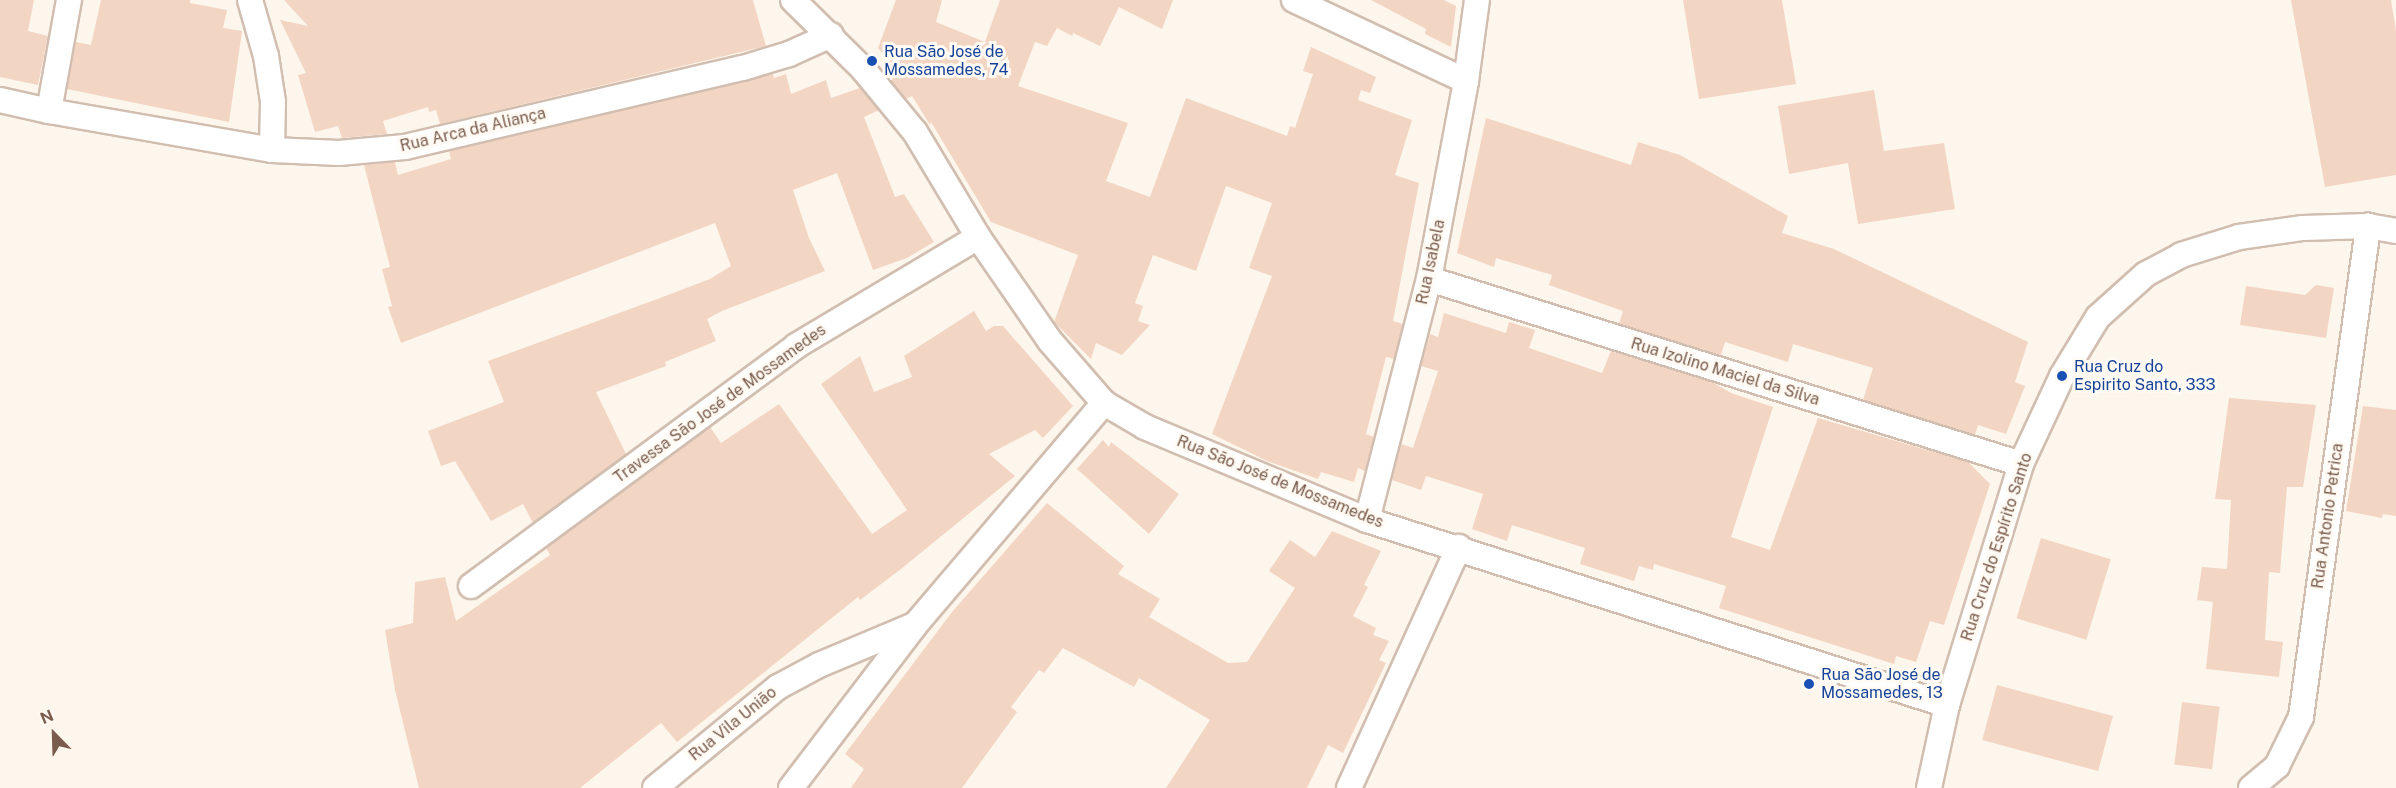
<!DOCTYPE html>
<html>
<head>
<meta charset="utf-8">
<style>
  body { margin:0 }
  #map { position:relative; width:2396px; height:788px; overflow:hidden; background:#fdf6ec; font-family:"Public Sans",sans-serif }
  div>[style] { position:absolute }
  .building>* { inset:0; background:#f3d5c3; transform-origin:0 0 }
  .roads { filter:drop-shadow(2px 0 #d1beb0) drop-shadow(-2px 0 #d1beb0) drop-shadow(0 2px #d1beb0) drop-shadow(0 -2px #d1beb0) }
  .minor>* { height:24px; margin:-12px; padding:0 12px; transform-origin:12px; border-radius:12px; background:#fff }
  .dots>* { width:16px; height:16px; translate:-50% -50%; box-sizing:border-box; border:3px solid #fffaf3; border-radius:50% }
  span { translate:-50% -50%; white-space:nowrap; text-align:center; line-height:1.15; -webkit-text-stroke:6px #fffaf3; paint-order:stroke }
  .transit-label { font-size:16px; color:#164399 }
  .left { translate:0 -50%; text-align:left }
  .street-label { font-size:16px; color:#7a5c4d }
  .north { position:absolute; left:24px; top:704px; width:60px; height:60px; -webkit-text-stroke:4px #fffaf3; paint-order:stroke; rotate:337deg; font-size:16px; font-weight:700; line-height:24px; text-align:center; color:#7a5c4d }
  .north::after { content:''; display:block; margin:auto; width:21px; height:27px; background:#7a5c4d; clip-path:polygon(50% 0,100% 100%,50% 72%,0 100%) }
</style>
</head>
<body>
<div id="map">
  <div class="building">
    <div style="clip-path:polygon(0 0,34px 0,28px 31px,48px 36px,38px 85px,0 77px)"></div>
    <div style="clip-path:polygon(101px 0,190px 0,190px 3px,227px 10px,223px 28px,242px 31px,229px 122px,67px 89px,76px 42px,91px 45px)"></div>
    <div style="clip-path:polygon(284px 0,753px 0,766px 46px,440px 124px,436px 110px,429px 112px,428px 107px,383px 121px,387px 134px,342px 138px,338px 126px,315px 132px,298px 75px,306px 73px,280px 20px,308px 26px)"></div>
    <div style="clip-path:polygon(896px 0,942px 0,936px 22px,985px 42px,1000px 0,1173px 0,1162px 29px,1119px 7px,1100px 46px,1073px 33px,1072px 36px,1057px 28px,1047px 46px,1035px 42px,1018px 86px,1128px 123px,1106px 181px,1150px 197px,1186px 98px,1287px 136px,1290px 126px,1295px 128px,1313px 74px,1303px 71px,1311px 47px,1376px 77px,1370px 93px,1361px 90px,1358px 100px,1412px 120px,1395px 175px,1419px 183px,1393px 321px,1403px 324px,1394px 359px,1386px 357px,1366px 434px,1374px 437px,1365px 471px,1358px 468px,1354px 482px,1321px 472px,1318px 479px,1267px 461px,1212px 434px,1272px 276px,1249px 268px,1272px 203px,1226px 186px,1196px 271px,1153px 255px,1135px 303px,1143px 306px,1138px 321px,1150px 325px,1122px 355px,1096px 343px,1091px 359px,1054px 322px,1078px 255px,991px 222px,931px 122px,930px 125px,912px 96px,906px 99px,887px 76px,898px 71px,878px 48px)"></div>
    <div style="clip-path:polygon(1371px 0,1444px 0,1456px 6px,1451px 47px,1425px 34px,1426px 29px)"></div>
    <div style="clip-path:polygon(1683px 0,1782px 0,1796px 84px,1699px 99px)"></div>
    <div style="clip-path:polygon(2291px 0,2391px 0,2396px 31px,2396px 175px,2325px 187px)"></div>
    <div style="clip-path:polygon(773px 74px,774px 78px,786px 74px,791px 94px,826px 80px,831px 98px,860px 88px,879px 110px,864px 117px,895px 197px,904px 194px,934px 242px,907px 258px,873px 270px,837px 173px,793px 190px,809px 238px,825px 271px,722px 311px,707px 319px,716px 341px,665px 362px,666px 366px,596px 392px,626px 454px,533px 523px,523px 504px,491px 521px,455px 461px,441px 466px,428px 431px,504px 402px,488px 361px,660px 298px,710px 279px,731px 266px,715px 223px,401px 343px,388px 307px,392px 306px,382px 269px,390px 267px,364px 165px,395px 162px,398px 175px,451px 159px,449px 151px)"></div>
    <div style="clip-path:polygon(1874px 90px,1884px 151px,1944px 143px,1955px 209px,1858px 224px,1848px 163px,1789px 174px,1778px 106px)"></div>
    <div style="clip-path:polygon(1486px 118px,1631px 165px,1638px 142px,1680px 155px,1788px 216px,1782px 233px,1834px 249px,2028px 342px,2015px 382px,2025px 386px,2006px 434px,1978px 425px,1975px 435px,1863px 400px,1873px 368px,1793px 344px,1788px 362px,1725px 342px,1721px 355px,1619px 324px,1623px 311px,1549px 285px,1552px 275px,1496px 258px,1494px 267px,1457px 253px)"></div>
    <div style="clip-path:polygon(2316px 285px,2334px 288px,2326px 338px,2240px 325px,2246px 286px,2305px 295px)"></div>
    <div style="clip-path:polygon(974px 311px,986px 331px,994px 326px,1003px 326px,1073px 406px,1043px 438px,1035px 430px,989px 454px,1015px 476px,901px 569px,860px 600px,858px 597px,677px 742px,661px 723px,580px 788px,419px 788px,395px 690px,385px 630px,413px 623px,415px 582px,445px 577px,456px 621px,550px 555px,546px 548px,710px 427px,721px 443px,779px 404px,872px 534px,907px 510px,821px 384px,860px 356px,874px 392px,912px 377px,904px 356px)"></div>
    <div style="clip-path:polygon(1444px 313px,1506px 333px,1509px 322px,1535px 330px,1529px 348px,1602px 373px,1611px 351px,1712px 382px,1731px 393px,1773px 407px,1731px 537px,1770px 550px,1818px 418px,1968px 462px,1990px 484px,1944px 625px,1930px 621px,1916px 662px,1896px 656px,1894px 664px,1719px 608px,1726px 586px,1654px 564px,1653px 570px,1639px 566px,1634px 581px,1580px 564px,1585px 548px,1512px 525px,1507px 541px,1472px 529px,1483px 494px,1426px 476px,1421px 490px,1392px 480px,1401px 444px,1413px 448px,1438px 371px,1421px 366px,1430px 334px,1438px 337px)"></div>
    <div style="clip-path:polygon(2229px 398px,2316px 405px,2303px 487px,2287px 487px,2280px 573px,2269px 572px,2265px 640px,2283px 642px,2279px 677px,2206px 669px,2213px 602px,2197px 600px,2202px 567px,2227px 569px,2231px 500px,2215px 499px)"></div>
    <div style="clip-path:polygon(2363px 406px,2396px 410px,2396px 516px,2383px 514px,2382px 518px,2346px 511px)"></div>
    <div style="clip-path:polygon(1103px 440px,1109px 447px,1111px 442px,1179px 494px,1149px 534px,1077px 469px)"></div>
    <div style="clip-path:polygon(1047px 503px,1124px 566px,1118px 574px,1160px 599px,1149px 617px,1228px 663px,1247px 662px,1295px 588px,1269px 571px,1290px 540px,1315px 557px,1332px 531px,1381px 551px,1364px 585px,1368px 587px,1353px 616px,1376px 628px,1373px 635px,1389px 641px,1379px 660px,1386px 663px,1343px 753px,1328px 745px,1307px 788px,1166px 788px,1210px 720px,1139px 678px,1134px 687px,1063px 648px,1044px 673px,1039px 670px,1011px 707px,1017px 712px,962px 788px,851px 788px,864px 769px,845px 754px,952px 612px)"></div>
    <div style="left:2041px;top:538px;width:73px;height:84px;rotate:17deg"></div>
    <div style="left:1997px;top:685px;width:120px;height:57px;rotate:15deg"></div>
    <div style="left:2182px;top:702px;width:38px;height:63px;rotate:7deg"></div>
  </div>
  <div class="roads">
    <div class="minor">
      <div style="left:250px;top:0;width:58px;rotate:74.1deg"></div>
      <div style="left:266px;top:56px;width:47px;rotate:81.3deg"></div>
      <div style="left:273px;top:102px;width:48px;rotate:91.2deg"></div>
      <div style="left:793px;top:0;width:98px;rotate:44.6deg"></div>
      <div style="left:863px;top:69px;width:82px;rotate:50.5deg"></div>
      <div style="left:915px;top:132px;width:122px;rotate:59deg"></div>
      <div style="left:978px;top:237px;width:126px;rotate:55.3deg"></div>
      <div style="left:1050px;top:341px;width:82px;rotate:48.9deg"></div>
      <div style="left:1104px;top:403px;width:48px;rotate:30.3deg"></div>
      <div style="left:1145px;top:427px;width:241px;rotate:22.7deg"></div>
      <div style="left:1367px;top:520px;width:609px;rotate:17.69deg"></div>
      <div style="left:1294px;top:0;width:190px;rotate:25.2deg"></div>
      <div style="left:0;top:100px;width:50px;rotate:12.7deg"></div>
      <div style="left:49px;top:111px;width:226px;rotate:9.9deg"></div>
      <div style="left:272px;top:150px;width:67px;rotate:2.6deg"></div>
      <div style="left:339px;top:153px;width:66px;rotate:-5.2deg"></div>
      <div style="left:405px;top:147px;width:347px;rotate:-13.2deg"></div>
      <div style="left:743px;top:68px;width:48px;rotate:-16.9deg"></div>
      <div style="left:789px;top:54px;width:46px;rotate:-24.3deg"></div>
      <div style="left:49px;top:111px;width:113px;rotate:-79.8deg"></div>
      <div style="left:1429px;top:279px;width:620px;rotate:17.35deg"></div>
      <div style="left:1367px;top:520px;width:249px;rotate:-75.6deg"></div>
      <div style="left:1429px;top:279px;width:201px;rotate:-79.4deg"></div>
      <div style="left:1466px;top:81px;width:82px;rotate:-82.3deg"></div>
      <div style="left:471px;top:586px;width:404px;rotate:-36.4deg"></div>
      <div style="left:796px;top:346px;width:212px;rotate:-30.9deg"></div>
      <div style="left:655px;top:788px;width:159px;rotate:-39.4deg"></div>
      <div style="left:778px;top:687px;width:47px;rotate:-28.2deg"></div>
      <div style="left:819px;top:665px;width:101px;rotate:-22.8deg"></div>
      <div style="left:791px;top:788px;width:205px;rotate:-52.7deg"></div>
      <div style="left:915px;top:625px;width:292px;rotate:-49.6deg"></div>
      <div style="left:1349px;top:788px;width:265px;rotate:-65.5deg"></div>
      <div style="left:1929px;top:788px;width:85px;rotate:-77.8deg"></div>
      <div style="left:1947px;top:705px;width:252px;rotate:-72.9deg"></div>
      <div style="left:2021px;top:464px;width:97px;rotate:-65deg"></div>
      <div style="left:2062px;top:376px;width:69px;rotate:-58.6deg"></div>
      <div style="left:2098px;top:317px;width:64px;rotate:-41.9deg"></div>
      <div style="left:2146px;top:274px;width:40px;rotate:-28deg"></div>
      <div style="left:2181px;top:255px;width:61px;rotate:-17.2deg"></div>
      <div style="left:2239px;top:237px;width:65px;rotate:-8deg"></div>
      <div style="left:2303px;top:228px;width:65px;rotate:-1.8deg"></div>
      <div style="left:2368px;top:226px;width:28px;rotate:10deg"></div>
      <div style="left:2251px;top:788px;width:34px;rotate:-40deg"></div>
      <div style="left:2277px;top:766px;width:55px;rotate:-63.9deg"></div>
      <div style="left:2301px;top:717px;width:496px;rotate:-82.2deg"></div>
    </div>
  </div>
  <div class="dots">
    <div style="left:872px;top:61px;background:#1a4fb4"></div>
    <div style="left:2062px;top:376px;background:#1a4fb4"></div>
    <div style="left:1809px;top:684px;background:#1a4fb4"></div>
  </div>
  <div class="transit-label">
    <span class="left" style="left:884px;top:61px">Rua São José de<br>Mossamedes, 74</span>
    <span class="left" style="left:2074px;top:376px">Rua Cruz do<br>Espirito Santo, 333</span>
    <span class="left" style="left:1821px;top:684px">Rua São José de<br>Mossamedes, 13</span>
  </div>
  <div class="street-label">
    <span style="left:473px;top:130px;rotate:-13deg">Rua Arca da Aliança</span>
    <span style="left:1431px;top:262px;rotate:-78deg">Rua Isabela</span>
    <span style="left:1725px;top:372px;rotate:17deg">Rua Izolino Maciel da Silva</span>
    <span style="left:720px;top:404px;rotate:-36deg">Travessa São José de Mossamedes</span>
    <span style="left:1280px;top:482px;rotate:22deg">Rua São José de Mossamedes</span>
    <span style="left:2328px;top:516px;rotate:-82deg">Rua Antonio Petrica</span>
    <span style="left:1997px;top:547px;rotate:-72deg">Rua Cruz do Espírito Santo</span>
    <span style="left:733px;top:724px;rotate:-39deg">Rua Vila União</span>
  </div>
  <div class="north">N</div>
</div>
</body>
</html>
